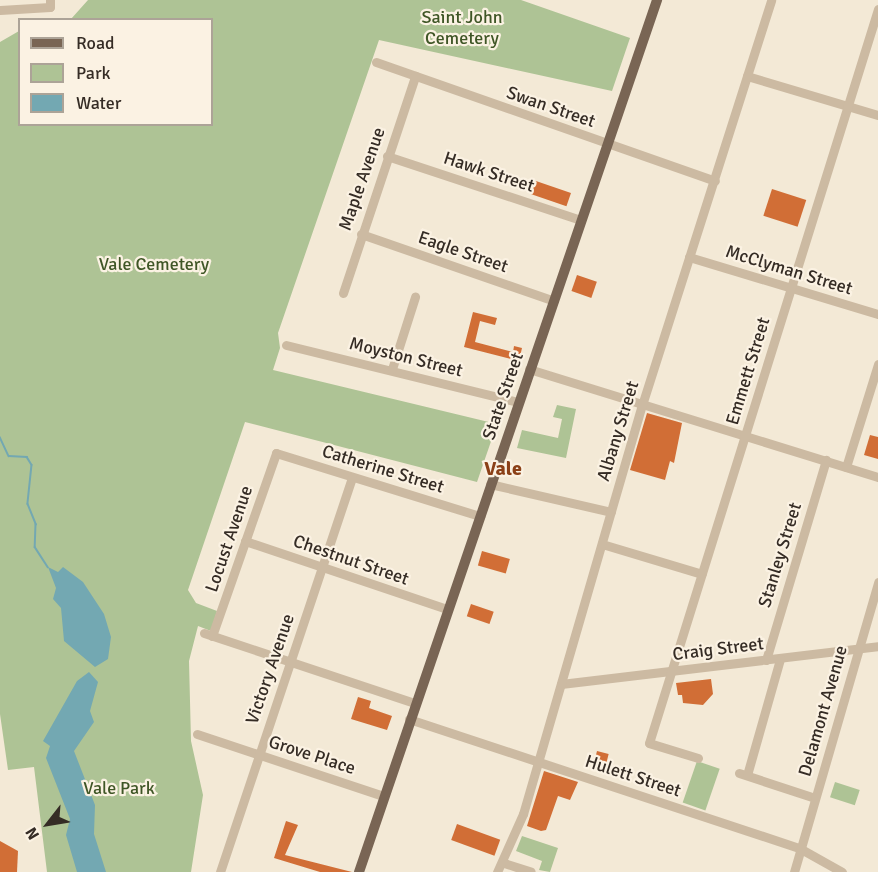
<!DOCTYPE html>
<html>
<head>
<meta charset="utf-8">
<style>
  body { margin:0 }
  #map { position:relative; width:878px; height:872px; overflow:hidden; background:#f3e9d6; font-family:Signika,sans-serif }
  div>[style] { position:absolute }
  .green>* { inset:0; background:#aec395; transform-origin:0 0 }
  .water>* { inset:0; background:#73a8b2 }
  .stream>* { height:1.5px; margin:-0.75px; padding:0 0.75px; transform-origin:0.75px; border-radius:0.75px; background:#73a8b2 }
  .building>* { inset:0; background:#d16e36; transform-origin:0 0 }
  .minor>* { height:9px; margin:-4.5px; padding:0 4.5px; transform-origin:4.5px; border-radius:4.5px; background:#ccbaa2 }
  .major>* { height:10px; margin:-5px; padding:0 5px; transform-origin:5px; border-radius:5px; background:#796554 }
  span { translate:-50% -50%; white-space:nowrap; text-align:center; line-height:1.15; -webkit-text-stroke:4.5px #fbf2e3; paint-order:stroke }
  .park-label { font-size:18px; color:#3f5626 }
  .street-label { font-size:18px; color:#352c25 }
  .neighbourhood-label { font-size:20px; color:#8b4017; font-weight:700 }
  .legend { position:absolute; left:18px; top:18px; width:195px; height:108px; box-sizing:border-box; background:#fbf2e3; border:2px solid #aca397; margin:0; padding:8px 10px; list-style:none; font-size:18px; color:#352c25 }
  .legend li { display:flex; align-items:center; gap:12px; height:30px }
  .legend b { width:30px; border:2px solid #aca397 }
  .north { position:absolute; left:18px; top:794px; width:60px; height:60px; -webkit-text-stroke:4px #fbf2e3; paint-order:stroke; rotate:239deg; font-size:16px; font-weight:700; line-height:24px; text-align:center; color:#352c25 }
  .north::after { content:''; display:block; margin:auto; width:21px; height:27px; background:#352c25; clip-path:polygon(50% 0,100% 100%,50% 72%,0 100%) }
</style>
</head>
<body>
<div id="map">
  <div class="green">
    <div style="clip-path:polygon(88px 0,521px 0,630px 38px,612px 91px,379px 40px,278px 333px,280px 348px,273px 370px,497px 424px,477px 482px,245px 422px,188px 590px,196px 603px,217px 611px,211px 631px,198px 626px,189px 661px,191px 741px,203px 795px,191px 872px,47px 872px,34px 767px,8px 770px,0 714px,0 42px,19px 31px,20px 124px,212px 124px,212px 20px,71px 19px)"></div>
    <div style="clip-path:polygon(557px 405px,576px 409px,566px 458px,517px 448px,522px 430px,558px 438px,562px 419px,553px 417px)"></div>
    <div style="left:697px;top:761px;width:24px;height:44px;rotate:19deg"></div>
    <div style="left:835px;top:782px;width:26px;height:16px;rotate:18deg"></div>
    <div style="clip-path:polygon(522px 836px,558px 848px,550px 872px,539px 870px,542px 861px,516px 851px)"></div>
  </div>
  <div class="water">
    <div style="clip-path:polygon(48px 567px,58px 572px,63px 567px,83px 582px,104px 614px,111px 637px,108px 659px,95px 667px,64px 641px,61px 608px,53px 599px,56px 588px)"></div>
    <div style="clip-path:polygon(89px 672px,98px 682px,90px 711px,94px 722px,74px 751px,95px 805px,94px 834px,106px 872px,77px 872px,66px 835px,70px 819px,46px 758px,50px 746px,43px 741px,77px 681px)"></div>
  </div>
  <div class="stream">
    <div style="left:0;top:437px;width:21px;rotate:65deg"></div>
    <div style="left:9px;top:456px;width:18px;rotate:3deg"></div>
    <div style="left:27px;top:457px;width:9px;rotate:58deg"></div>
    <div style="left:32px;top:465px;width:39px;rotate:96deg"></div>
    <div style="left:28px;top:504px;width:22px;rotate:68deg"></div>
    <div style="left:36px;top:524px;width:23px;rotate:92deg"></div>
    <div style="left:35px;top:547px;width:24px;rotate:57deg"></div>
  </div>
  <div class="building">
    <div style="left:536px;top:181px;width:37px;height:14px;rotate:19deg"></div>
    <div style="left:772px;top:189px;width:36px;height:28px;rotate:18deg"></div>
    <div style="left:577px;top:275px;width:21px;height:17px;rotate:19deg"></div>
    <div style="clip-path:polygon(473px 312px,497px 318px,495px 325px,480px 321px,475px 342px,513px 352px,514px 346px,522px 348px,519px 361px,464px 347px)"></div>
    <div style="clip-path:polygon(647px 413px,682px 423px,674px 463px,670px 461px,665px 480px,630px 470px)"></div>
    <div style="clip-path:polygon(870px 435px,878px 437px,878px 459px,864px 455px)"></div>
    <div style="left:482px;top:551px;width:29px;height:15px;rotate:16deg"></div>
    <div style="left:471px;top:604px;width:24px;height:13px;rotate:19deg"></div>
    <div style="clip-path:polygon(711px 679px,713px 694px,703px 705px,683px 703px,682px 695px,678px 695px,676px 683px)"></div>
    <div style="clip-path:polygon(358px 697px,371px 701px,369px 708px,392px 716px,387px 730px,351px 719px)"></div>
    <div style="left:597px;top:751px;width:12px;height:14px;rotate:14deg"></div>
    <div style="clip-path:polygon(544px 771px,578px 782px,570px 800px,558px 796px,546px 830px,541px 831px,527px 826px)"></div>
    <div style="clip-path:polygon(286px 821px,298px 825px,285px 855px,352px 872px,320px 872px,274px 858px)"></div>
    <div style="left:457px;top:824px;width:46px;height:17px;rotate:20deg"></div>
    <div style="clip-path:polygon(0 841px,18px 851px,17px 872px,0 872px)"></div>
  </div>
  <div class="minor">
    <div style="left:0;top:10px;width:50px;rotate:-3.4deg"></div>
    <div style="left:50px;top:7px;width:7px;rotate:-90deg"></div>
    <div style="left:376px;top:62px;width:359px;rotate:19.3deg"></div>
    <div style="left:747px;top:76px;width:137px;rotate:16.6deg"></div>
    <div style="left:387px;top:156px;width:204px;rotate:18.3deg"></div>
    <div style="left:361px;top:234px;width:204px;rotate:19.1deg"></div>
    <div style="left:689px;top:257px;width:197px;rotate:16.8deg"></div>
    <div style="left:343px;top:293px;width:229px;rotate:-71.6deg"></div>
    <div style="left:286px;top:345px;width:239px;rotate:13.8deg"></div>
    <div style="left:392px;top:369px;width:76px;rotate:-72.3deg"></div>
    <div style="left:529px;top:369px;width:365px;rotate:17.2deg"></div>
    <div style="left:846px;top:467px;width:108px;rotate:-72.7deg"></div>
    <div style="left:490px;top:484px;width:124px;rotate:13deg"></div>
    <div style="left:245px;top:541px;width:213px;rotate:18.6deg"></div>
    <div style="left:602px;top:544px;width:104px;rotate:16.7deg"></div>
    <div style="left:204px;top:633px;width:221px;rotate:18.4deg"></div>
    <div style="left:212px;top:636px;width:194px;rotate:-70.7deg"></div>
    <div style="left:276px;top:453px;width:214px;rotate:17.2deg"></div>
    <div style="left:766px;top:660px;width:209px;rotate:-73.3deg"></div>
    <div style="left:561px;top:684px;width:319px;rotate:-6.8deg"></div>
    <div style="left:409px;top:719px;width:413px;rotate:18.3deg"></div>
    <div style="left:801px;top:849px;width:47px;rotate:29.3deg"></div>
    <div style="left:197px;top:734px;width:196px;rotate:18.4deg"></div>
    <div style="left:698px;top:758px;width:51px;rotate:-163deg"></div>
    <div style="left:649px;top:743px;width:769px;rotate:-72.67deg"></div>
    <div style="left:739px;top:773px;width:80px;rotate:18.2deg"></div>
    <div style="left:747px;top:775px;width:121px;rotate:-74.1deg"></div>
    <div style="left:504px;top:863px;width:28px;rotate:18deg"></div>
    <div style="left:220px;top:872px;width:416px;rotate:-71.5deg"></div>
    <div style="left:497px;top:872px;width:64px;rotate:-65.9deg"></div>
    <div style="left:523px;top:814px;width:426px;rotate:-73.8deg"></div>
    <div style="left:642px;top:405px;width:425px;rotate:-72.3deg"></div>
    <div style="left:794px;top:872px;width:302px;rotate:-73.8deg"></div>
  </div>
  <div class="major">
    <div style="left:359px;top:872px;width:922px;rotate:-71.13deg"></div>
  </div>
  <div class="park-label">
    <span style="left:462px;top:28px">Saint John<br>Cemetery</span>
    <span style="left:154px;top:264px">Vale Cemetery</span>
    <span style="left:119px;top:788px">Vale Park</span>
  </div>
  <div class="street-label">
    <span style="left:551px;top:107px;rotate:19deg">Swan Street</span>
    <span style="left:489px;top:172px;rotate:18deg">Hawk Street</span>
    <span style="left:362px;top:179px;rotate:-71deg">Maple Avenue</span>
    <span style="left:463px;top:252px;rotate:19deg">Eagle Street</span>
    <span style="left:789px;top:270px;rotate:17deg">McClyman Street</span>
    <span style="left:406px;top:357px;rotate:14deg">Moyston Street</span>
    <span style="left:748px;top:371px;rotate:-73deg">Emmett Street</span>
    <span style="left:503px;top:396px;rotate:-71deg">State Street</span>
    <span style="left:618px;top:431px;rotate:-73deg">Albany Street</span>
    <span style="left:383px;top:469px;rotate:17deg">Catherine Street</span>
    <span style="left:229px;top:539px;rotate:-71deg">Locust Avenue</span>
    <span style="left:780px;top:555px;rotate:-73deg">Stanley Street</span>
    <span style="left:351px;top:560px;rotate:19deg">Chestnut Street</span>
    <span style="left:718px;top:649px;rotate:-7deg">Craig Street</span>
    <span style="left:270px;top:669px;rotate:-71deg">Victory Avenue</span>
    <span style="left:823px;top:711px;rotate:-74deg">Delamont Avenue</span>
    <span style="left:312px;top:755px;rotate:18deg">Grove Place</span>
    <span style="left:633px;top:776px;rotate:18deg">Hulett Street</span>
  </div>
  <div class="neighbourhood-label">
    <span style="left:503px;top:468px">Vale</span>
  </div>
  <ul class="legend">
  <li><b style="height:8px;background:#796554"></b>Road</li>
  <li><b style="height:16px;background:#aec395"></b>Park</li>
  <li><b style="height:16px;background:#73a8b2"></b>Water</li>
  </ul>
  <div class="north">N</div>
</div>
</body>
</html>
